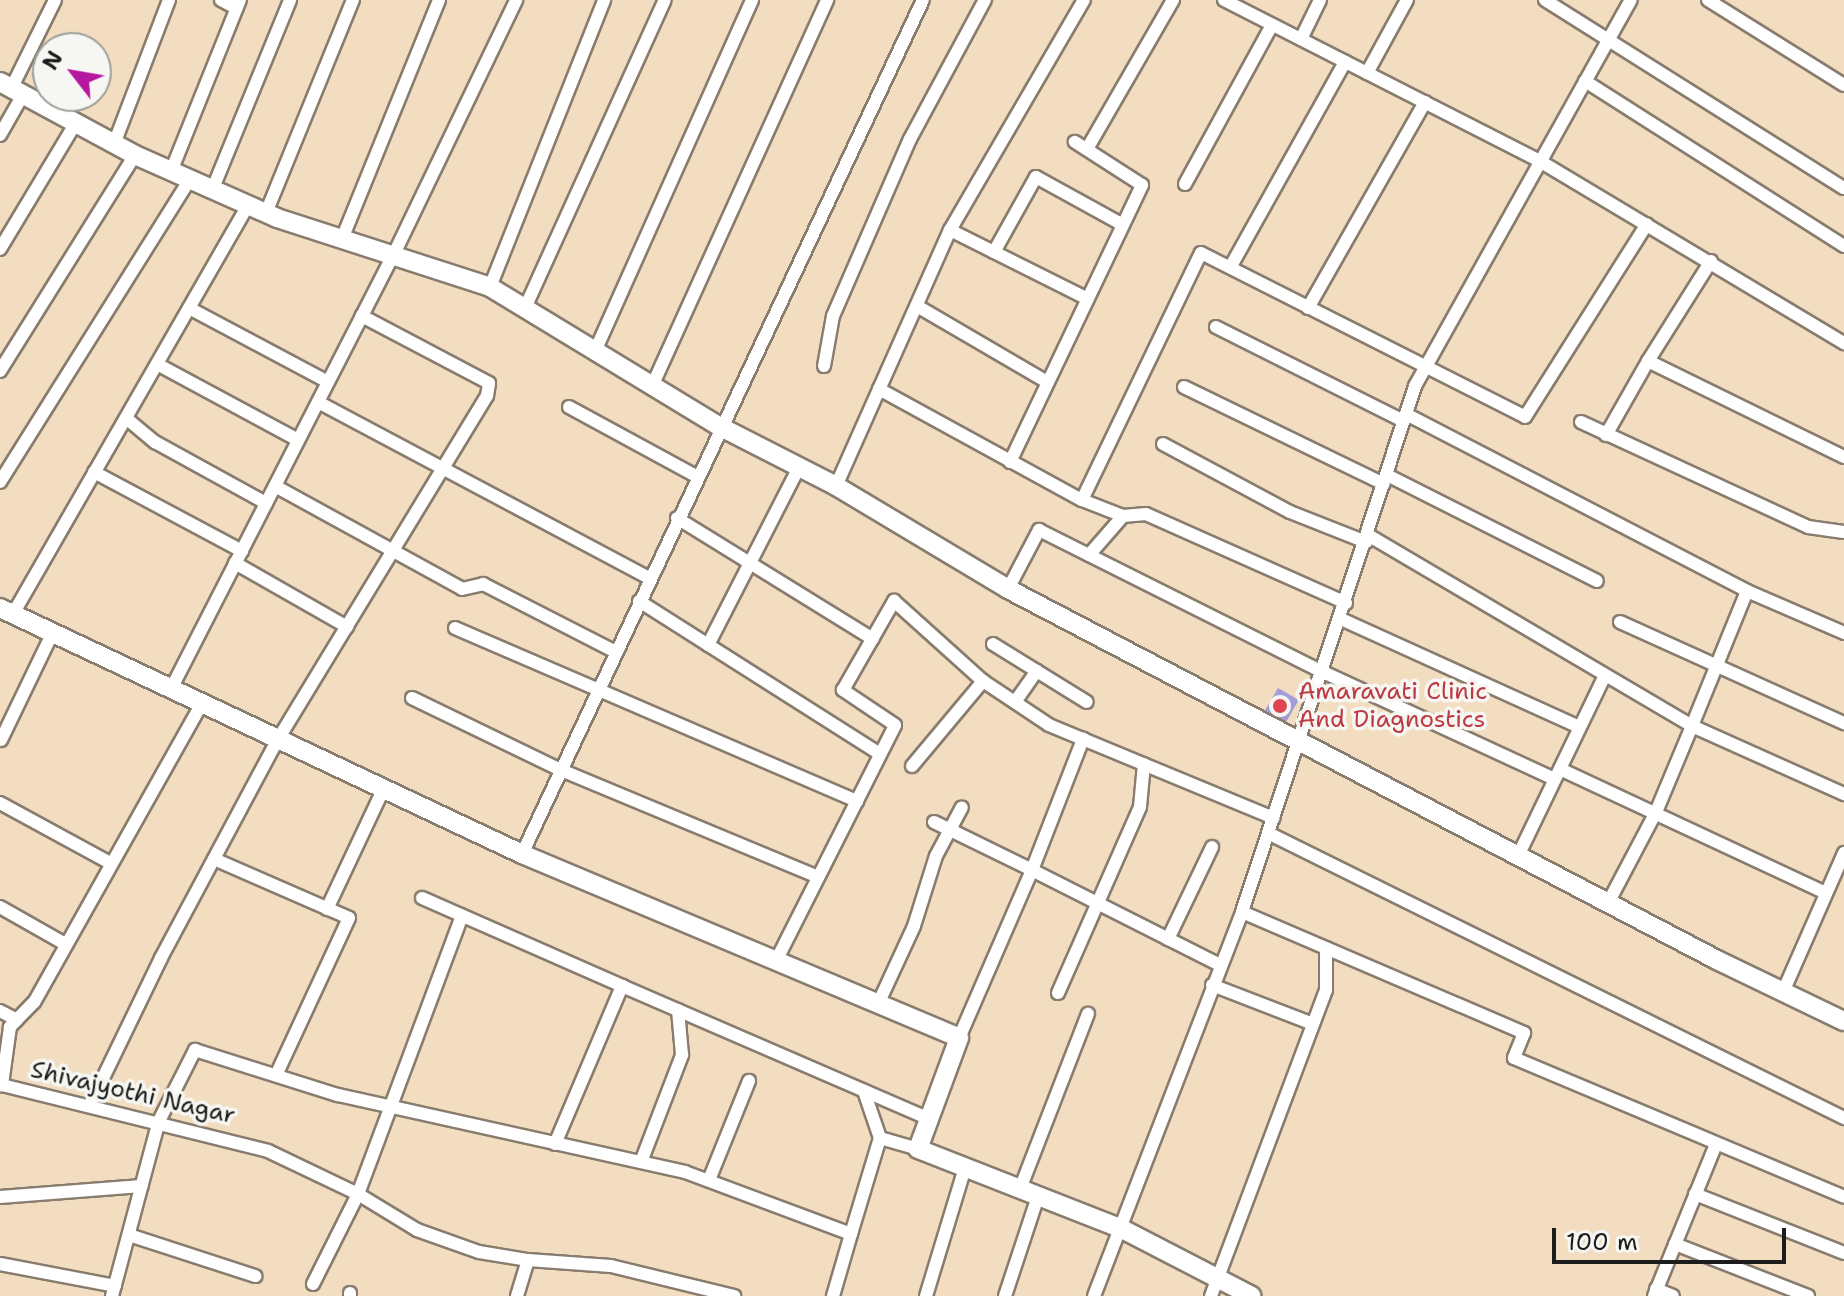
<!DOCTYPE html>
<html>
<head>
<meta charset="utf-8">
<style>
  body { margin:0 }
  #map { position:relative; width:1844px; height:1296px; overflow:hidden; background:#f3ddc1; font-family:"Shantell Sans",sans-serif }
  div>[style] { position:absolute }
  .building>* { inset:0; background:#a49cd9; transform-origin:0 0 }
  .roads { filter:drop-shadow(2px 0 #887c6e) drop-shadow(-2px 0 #887c6e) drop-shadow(0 2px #887c6e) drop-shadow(0 -2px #887c6e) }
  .street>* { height:12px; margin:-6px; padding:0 6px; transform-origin:6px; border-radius:6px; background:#fff }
  .secondary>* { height:18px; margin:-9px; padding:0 9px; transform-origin:9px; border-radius:9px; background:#fff }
  .dots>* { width:22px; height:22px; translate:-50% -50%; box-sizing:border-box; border:4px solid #f6f6f2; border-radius:50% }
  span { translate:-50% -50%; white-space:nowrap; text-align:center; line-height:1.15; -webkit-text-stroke:7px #f6f6f2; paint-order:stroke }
  .health-label { font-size:24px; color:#be3a42 }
  .left { translate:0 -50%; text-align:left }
  .street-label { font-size:24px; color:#1c1c1c }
  .north { position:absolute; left:32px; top:32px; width:80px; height:80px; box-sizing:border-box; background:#f6f6f2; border:2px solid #9f9f9c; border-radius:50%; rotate:301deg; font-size:22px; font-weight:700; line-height:32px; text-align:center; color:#1c1c1c }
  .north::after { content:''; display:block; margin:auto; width:28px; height:36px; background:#b5179e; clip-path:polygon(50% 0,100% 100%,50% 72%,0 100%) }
  .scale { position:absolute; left:1552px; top:1228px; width:234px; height:36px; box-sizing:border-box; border:4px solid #1c1c1c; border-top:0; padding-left:10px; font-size:24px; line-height:28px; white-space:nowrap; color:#1c1c1c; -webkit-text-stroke:6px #f6f6f2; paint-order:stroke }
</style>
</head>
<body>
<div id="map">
  <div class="building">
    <div style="left:1278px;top:688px;width:24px;height:26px;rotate:30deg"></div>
  </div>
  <div class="roads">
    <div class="street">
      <div style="left:221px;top:0;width:17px;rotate:28deg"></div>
      <div style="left:1224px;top:0;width:352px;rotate:27deg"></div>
      <div style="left:1538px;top:160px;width:357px;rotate:30.9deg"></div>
      <div style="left:1545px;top:0;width:353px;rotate:32.2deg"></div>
      <div style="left:1708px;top:0;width:160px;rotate:32deg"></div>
      <div style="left:1301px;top:39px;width:43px;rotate:-64deg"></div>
      <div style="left:1367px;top:73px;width:83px;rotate:-61.3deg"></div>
      <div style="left:1585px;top:81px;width:307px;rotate:32.5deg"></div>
      <div style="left:12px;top:87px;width:97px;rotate:-63.7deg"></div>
      <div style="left:0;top:135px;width:48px;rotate:-60.3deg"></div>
      <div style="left:114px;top:144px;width:154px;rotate:-69.1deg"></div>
      <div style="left:1087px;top:149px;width:172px;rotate:-60deg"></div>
      <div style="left:172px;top:169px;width:182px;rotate:-68.1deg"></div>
      <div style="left:1185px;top:184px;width:181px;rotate:-61.3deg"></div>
      <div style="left:213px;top:188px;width:203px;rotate:-67.7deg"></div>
      <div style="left:266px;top:213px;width:230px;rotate:-67.8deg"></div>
      <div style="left:950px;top:230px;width:154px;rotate:26.6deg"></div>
      <div style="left:342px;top:239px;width:258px;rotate:-67.9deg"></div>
      <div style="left:0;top:249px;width:146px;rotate:-59deg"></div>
      <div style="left:994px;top:252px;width:86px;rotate:-60.8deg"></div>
      <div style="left:1036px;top:177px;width:99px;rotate:28.9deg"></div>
      <div style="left:1711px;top:261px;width:118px;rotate:122.2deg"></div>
      <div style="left:1648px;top:361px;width:218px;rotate:26.1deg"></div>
      <div style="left:1231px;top:266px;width:234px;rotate:-60.8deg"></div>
      <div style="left:490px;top:287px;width:309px;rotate:-68.3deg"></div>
      <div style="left:917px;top:306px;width:151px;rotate:30.3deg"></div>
      <div style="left:189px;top:308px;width:157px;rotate:28deg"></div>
      <div style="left:525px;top:308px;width:338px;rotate:-65.6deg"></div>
      <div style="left:1308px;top:308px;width:237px;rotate:-60.4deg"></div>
      <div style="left:1216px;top:327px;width:210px;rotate:26.6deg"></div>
      <div style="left:596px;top:349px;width:382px;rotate:-65.9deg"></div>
      <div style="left:157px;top:364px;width:160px;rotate:28.3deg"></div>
      <div style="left:824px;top:366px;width:51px;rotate:-79.8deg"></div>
      <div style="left:833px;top:316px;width:193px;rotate:-66.5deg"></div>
      <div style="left:910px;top:139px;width:158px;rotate:-61.7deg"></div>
      <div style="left:0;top:371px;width:255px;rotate:-58deg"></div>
      <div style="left:653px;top:384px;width:422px;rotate:-65.6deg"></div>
      <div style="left:1184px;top:387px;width:222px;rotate:25.9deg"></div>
      <div style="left:879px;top:389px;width:231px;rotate:28.7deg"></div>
      <div style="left:1082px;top:500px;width:44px;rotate:21.3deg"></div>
      <div style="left:1123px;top:516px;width:23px;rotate:-5deg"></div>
      <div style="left:1146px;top:514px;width:219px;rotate:24deg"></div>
      <div style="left:318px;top:402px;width:375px;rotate:28deg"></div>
      <div style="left:569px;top:407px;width:145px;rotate:28.5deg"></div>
      <div style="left:1406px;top:414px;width:384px;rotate:27.4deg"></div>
      <div style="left:1747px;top:591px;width:106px;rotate:23.4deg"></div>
      <div style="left:126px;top:418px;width:38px;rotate:40deg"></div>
      <div style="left:155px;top:442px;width:127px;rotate:28.8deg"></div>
      <div style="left:1581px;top:422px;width:250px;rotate:24.8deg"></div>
      <div style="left:1808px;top:527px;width:36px;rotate:8deg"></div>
      <div style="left:1606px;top:435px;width:85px;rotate:-60.4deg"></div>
      <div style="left:1163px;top:444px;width:144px;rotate:28.2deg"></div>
      <div style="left:1290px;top:512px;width:82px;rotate:21.5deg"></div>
      <div style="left:1010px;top:462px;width:307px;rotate:-64.5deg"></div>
      <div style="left:1142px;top:185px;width:80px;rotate:-147.3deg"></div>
      <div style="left:94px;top:472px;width:168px;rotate:28.1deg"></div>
      <div style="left:1387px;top:475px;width:235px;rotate:26.8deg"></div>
      <div style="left:0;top:482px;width:359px;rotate:-57.9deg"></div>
      <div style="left:275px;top:486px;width:213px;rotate:28.8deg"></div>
      <div style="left:462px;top:589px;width:22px;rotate:-13deg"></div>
      <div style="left:483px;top:584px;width:149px;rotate:27.1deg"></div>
      <div style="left:836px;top:486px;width:280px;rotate:-66deg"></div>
      <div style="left:950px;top:230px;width:266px;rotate:-59.8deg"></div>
      <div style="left:1082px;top:500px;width:274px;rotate:-64.3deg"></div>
      <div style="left:1201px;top:253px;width:363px;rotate:26.8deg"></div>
      <div style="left:1525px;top:417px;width:228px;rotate:-57.7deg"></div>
      <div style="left:677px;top:518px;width:230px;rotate:31.7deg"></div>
      <div style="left:1368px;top:535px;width:376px;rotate:30.5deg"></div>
      <div style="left:1692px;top:726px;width:93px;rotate:112.7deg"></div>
      <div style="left:1656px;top:812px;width:103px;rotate:117.8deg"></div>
      <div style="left:1089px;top:555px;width:52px;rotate:-48.9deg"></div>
      <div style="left:235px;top:563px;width:129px;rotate:29.7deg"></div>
      <div style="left:1008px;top:589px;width:67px;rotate:-62.3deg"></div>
      <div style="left:1039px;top:530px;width:318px;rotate:26.6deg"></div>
      <div style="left:1323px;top:672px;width:255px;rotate:24.8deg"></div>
      <div style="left:1747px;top:591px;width:146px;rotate:112.2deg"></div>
      <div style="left:1692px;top:726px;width:167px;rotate:24.1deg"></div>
      <div style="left:639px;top:601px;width:285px;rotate:32.4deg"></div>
      <div style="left:13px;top:614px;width:472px;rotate:-60.1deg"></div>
      <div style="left:1341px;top:619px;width:261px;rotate:24.4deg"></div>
      <div style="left:1620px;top:622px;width:246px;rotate:24.3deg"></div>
      <div style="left:455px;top:628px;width:438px;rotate:23.3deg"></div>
      <div style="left:993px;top:644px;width:110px;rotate:31.7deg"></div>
      <div style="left:708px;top:645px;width:198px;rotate:-62.9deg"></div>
      <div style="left:170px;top:691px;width:491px;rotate:-62.9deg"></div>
      <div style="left:394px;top:254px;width:282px;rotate:-64.3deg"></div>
      <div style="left:412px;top:698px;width:165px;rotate:25.8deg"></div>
      <div style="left:561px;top:770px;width:278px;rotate:22.6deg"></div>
      <div style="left:1015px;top:702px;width:38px;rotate:-55deg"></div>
      <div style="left:201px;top:705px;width:341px;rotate:119.3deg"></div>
      <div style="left:34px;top:1002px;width:35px;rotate:134deg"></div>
      <div style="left:10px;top:1027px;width:59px;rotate:97.9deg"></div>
      <div style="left:2px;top:1085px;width:274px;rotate:13.9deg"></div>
      <div style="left:268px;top:1151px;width:100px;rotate:25.5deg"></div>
      <div style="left:358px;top:1194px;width:69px;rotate:31.4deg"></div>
      <div style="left:417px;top:1230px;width:66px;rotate:19.5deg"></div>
      <div style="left:479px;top:1252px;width:50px;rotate:9.3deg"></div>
      <div style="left:528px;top:1260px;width:38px;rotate:107deg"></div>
      <div style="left:1px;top:740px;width:118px;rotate:-64.3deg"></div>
      <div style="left:912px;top:766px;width:111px;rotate:-50.1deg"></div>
      <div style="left:1560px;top:769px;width:293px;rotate:25deg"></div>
      <div style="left:0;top:803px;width:125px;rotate:28.6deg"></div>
      <div style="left:934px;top:822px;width:109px;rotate:26.1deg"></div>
      <div style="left:1032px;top:870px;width:141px;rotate:-68.7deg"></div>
      <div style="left:1268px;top:833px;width:643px;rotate:26.33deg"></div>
      <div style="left:522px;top:854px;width:943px;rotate:-64.85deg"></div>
      <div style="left:1518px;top:856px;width:199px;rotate:-64.3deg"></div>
      <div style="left:214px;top:859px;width:147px;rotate:23.6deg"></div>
      <div style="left:349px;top:918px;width:173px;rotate:114.9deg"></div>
      <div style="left:422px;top:898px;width:219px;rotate:23.7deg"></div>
      <div style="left:0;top:907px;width:75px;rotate:29.6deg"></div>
      <div style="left:327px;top:909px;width:132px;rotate:-64.8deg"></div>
      <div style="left:1242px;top:912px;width:307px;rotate:23.2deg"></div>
      <div style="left:1524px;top:1033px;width:27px;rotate:112deg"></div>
      <div style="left:1514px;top:1058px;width:358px;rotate:22.8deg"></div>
      <div style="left:1168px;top:939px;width:102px;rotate:-64.4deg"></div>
      <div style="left:776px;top:961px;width:264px;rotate:-63.2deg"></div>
      <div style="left:895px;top:725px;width:63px;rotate:-146.1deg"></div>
      <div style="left:843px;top:690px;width:103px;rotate:-60.2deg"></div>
      <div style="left:894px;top:601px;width:120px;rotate:42deg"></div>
      <div style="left:983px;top:681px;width:79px;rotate:33.7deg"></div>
      <div style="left:1049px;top:725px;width:243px;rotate:22.5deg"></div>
      <div style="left:1212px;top:985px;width:108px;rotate:21.1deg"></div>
      <div style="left:1783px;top:992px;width:152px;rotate:-66.3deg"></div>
      <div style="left:1058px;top:993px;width:203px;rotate:-66.2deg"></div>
      <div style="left:1140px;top:807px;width:43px;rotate:-84.7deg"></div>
      <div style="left:878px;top:1004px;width:86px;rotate:-65.2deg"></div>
      <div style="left:914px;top:926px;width:73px;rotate:-72.6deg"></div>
      <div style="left:936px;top:856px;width:55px;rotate:-62deg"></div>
      <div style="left:0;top:1011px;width:19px;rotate:28deg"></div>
      <div style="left:959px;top:1038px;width:183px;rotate:-66.5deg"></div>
      <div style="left:1032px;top:870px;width:211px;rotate:26.8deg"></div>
      <div style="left:864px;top:1091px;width:50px;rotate:71.2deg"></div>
      <div style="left:90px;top:1105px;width:163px;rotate:-64.2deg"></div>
      <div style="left:161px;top:958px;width:246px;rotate:-61.9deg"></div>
      <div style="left:277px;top:741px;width:404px;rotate:-58.7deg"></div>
      <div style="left:487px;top:396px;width:13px;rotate:-81deg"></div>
      <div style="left:489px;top:383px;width:144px;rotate:-152.2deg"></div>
      <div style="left:555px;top:1144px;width:172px;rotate:-67deg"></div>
      <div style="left:622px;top:986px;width:335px;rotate:23.4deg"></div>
      <div style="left:641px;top:1162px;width:115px;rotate:-69deg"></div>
      <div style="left:682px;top:1055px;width:45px;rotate:-95.1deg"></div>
      <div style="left:709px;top:1180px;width:107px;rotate:-68deg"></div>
      <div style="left:1020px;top:1189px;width:188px;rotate:-68.8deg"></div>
      <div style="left:1695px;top:1194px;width:160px;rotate:21.6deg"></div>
      <div style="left:0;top:1197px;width:142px;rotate:-4.4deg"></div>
      <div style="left:129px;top:1235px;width:133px;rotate:18deg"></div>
      <div style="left:1675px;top:1244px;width:143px;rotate:21.4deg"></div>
      <div style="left:528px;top:1260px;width:83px;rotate:4.1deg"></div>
      <div style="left:611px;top:1266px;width:127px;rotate:13.7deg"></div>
      <div style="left:0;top:1264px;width:117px;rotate:10.8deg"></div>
      <div style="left:313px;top:1284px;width:101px;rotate:-63.4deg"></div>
      <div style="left:358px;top:1194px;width:297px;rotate:-69.5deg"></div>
      <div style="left:1656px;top:1289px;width:18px;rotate:22deg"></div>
      <div style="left:112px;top:1296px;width:181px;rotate:-75deg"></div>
      <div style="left:159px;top:1121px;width:80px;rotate:-63.1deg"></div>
      <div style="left:195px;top:1050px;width:150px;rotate:17.5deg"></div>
      <div style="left:338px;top:1095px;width:355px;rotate:12.5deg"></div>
      <div style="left:685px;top:1172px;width:177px;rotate:20.5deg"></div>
      <div style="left:851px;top:1234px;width:100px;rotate:-73.2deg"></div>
      <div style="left:880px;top:1138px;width:40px;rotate:16deg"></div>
      <div style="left:350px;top:1296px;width:3px;rotate:-90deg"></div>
      <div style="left:833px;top:1296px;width:65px;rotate:-73.8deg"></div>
      <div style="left:926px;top:1296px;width:134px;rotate:-73.1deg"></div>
      <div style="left:1005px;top:1296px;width:105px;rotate:-71.7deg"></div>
      <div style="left:1094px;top:1296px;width:412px;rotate:-68.9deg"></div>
      <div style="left:1242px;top:912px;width:554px;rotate:-71.79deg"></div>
      <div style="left:1415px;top:386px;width:442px;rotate:-60.8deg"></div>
      <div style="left:1211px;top:1296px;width:327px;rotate:-69.4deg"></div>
      <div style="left:1326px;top:990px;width:42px;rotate:-90deg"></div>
      <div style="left:1654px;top:1296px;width:164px;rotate:-67.8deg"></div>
    </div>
    <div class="secondary">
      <div style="left:0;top:82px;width:153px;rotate:28.4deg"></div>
      <div style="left:135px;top:155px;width:155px;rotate:23.9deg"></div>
      <div style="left:277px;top:218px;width:224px;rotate:17.9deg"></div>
      <div style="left:490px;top:287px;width:268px;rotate:31.3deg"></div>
      <div style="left:719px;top:426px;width:131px;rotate:27.1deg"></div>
      <div style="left:836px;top:486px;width:200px;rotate:30.9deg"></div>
      <div style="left:1008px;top:589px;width:800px;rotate:27.62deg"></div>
      <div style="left:1717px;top:960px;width:141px;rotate:25.7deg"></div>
      <div style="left:0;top:608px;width:577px;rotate:25.23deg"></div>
      <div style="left:522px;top:854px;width:474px;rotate:22.8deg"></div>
      <div style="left:959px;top:1038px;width:118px;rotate:110.3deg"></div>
      <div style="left:918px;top:1149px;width:217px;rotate:21.4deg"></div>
      <div style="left:1120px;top:1228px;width:148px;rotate:27.3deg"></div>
    </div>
  </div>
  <div class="dots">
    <div style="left:1280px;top:706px;background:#e0444e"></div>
  </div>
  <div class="health-label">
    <span class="left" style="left:1298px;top:706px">Amaravati Clinic<br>And Diagnostics</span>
  </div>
  <div class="street-label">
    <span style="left:133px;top:1093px;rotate:13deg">Shivajyothi Nagar</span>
  </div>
  <div class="north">N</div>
  <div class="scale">100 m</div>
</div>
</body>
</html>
